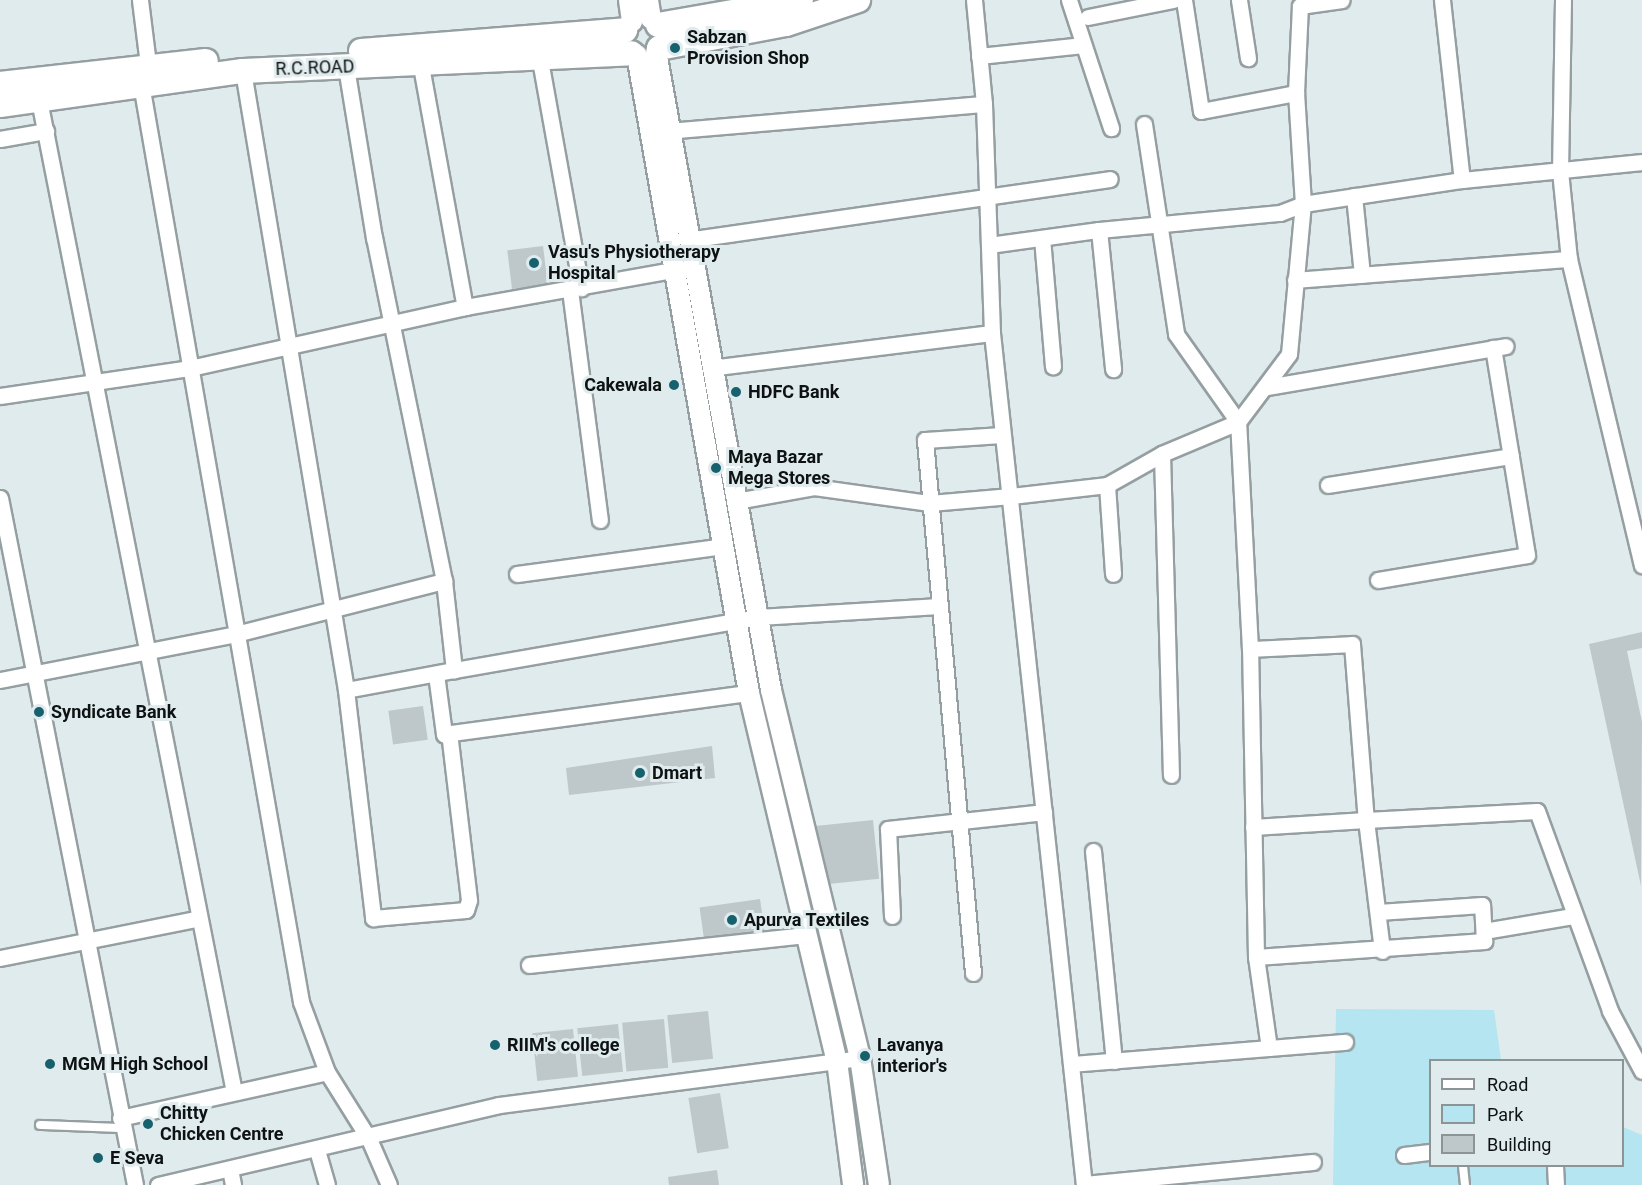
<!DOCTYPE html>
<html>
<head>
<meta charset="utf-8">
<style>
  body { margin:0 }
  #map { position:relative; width:1642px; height:1185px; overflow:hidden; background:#e0ebed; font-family:Roboto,sans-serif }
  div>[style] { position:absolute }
  .green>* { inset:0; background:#b4e5f0 }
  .building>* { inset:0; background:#bec8cb; transform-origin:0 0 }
  .roads { filter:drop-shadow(2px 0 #959fa1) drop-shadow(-2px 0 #959fa1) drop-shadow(0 2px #959fa1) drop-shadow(0 -2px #959fa1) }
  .service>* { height:8px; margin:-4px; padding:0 4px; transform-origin:4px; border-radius:4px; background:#fff }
  .minor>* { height:15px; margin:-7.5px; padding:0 7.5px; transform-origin:7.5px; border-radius:7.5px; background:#fff }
  .tertiary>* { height:20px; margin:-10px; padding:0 10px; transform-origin:10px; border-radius:10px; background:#fff }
  .primary>* { height:24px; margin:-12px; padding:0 12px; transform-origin:12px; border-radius:12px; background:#fff }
  .dots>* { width:16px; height:16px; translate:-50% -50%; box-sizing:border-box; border:3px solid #e0ebed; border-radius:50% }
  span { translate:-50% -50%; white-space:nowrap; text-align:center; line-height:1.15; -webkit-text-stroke:6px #e0ebed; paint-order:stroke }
  .poi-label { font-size:18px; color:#0e1213; font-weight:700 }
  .left { translate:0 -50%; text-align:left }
  .right { translate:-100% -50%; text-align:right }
  .street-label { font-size:18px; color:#0e1213 }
  .legend { position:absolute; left:1429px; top:1059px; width:195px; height:108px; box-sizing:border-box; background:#e0ebed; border:2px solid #8c9496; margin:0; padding:8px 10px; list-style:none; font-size:18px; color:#0e1213 }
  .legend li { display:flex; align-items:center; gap:12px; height:30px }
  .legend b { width:30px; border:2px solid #8c9496 }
</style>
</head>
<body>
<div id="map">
  <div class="green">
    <div style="clip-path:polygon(1336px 1009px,1494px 1010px,1501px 1060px,1430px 1060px,1430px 1166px,1622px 1166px,1623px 1127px,1642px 1135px,1642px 1185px,1333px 1185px)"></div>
  </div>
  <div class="building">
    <div style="left:543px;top:246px;width:39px;height:36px;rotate:83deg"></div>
    <div style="clip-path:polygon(1642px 632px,1642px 648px,1627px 651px,1642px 722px,1641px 886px,1589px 644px)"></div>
    <div style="left:423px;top:706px;width:34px;height:35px;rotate:82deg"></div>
    <div style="clip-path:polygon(712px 746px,715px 778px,569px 795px,566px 768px)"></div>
    <div style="left:873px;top:820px;width:59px;height:58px;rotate:84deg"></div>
    <div style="left:760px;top:899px;width:35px;height:61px;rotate:82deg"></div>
    <div style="left:708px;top:1011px;width:48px;height:41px;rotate:84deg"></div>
    <div style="left:664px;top:1019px;width:49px;height:42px;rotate:85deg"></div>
    <div style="left:618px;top:1024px;width:48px;height:41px;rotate:84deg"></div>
    <div style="left:573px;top:1029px;width:48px;height:41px;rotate:84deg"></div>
    <div style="left:720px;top:1093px;width:56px;height:32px;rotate:81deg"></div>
    <div style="clip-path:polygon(717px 1170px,719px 1185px,669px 1185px,668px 1177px)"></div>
  </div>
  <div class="roads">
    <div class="service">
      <div style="left:40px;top:1125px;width:82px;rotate:2.1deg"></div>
      <div style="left:1463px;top:1166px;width:19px;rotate:84deg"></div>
    </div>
    <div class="minor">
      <div style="left:140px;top:0;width:64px;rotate:82.9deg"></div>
      <div style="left:148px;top:64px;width:21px;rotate:109deg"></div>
      <div style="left:141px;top:84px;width:932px;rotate:80.11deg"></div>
      <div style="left:301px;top:1002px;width:75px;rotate:69.6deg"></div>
      <div style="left:327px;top:1072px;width:79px;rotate:57.9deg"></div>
      <div style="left:369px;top:1139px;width:50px;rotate:66.5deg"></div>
      <div style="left:974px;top:0;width:104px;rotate:84.5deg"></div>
      <div style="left:984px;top:104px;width:229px;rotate:88deg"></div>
      <div style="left:992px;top:333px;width:857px;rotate:83.84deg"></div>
      <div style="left:1069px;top:0;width:135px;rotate:71.8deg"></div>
      <div style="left:1184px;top:0;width:112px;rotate:81.3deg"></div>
      <div style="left:1201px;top:111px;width:97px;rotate:-10.7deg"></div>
      <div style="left:1239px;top:0;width:59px;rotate:81.2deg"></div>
      <div style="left:1442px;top:0;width:181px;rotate:83.7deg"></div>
      <div style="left:1563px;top:0;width:171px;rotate:91deg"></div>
      <div style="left:1560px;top:171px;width:88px;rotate:84.2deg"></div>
      <div style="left:1569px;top:259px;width:315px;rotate:76.6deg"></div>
      <div style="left:1088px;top:17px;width:87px;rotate:-11.3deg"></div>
      <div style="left:979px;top:56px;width:105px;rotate:-6deg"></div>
      <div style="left:540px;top:60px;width:232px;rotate:79.8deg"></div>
      <div style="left:421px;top:66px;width:245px;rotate:79.7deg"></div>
      <div style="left:243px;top:71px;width:628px;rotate:80.55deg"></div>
      <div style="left:346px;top:690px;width:110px;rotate:-10.5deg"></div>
      <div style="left:39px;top:100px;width:1011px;rotate:78.88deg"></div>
      <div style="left:1144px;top:124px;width:212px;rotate:81.3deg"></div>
      <div style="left:1176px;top:334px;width:108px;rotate:54.8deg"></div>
      <div style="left:1238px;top:422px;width:82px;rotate:157.2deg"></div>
      <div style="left:667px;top:131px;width:318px;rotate:-4.9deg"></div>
      <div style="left:0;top:139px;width:47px;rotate:-9.9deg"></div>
      <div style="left:1354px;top:196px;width:79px;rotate:84.2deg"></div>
      <div style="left:1099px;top:230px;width:182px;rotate:-5.4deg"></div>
      <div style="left:1280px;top:213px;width:25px;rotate:-21deg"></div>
      <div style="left:1303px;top:204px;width:161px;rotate:-8.6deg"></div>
      <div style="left:1462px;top:180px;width:181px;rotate:-5.7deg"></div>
      <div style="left:1042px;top:238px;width:129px;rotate:85.1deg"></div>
      <div style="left:687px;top:240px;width:427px;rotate:-8.2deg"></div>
      <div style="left:989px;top:245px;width:111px;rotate:-7.8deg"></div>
      <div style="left:1099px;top:230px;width:140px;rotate:84.2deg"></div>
      <div style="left:1295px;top:280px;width:275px;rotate:-4.4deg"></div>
      <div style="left:570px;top:290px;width:232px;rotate:82.6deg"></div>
      <div style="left:710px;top:368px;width:284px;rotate:-7.1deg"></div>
      <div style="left:1267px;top:387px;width:242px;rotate:-9.7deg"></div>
      <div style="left:0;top:396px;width:192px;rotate:-8.4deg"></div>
      <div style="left:190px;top:368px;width:282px;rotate:-12.5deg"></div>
      <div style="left:465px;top:307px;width:221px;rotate:-10.1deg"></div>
      <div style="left:1107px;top:485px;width:89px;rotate:86.1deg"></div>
      <div style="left:1328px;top:485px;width:185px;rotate:-9deg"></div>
      <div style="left:0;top:498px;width:700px;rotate:78.88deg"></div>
      <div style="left:736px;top:501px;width:79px;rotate:-10.2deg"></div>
      <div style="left:814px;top:487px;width:117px;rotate:7.9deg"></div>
      <div style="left:930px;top:503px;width:81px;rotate:-4.9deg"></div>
      <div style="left:1011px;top:496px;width:97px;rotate:-6.5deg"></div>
      <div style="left:1107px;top:485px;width:63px;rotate:-29.4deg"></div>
      <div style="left:1162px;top:454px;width:321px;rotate:88.4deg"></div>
      <div style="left:517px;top:574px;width:208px;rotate:-7.7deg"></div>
      <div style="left:1378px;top:580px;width:151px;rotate:-9.5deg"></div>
      <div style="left:1527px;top:555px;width:210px;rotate:-99.3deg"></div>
      <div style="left:444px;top:581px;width:90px;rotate:83.6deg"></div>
      <div style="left:454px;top:670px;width:309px;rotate:-9.9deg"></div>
      <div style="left:758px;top:617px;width:182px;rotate:-3.5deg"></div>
      <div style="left:1250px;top:649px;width:102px;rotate:-2.8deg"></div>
      <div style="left:1352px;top:644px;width:177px;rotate:85.5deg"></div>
      <div style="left:1366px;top:820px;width:171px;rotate:-3deg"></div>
      <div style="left:1537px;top:811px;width:213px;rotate:69.9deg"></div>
      <div style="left:1610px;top:1011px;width:68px;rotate:61.9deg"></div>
      <div style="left:436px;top:674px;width:61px;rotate:82.4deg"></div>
      <div style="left:444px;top:734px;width:308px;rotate:-7.7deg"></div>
      <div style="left:0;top:680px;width:240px;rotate:-11deg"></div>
      <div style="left:236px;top:634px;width:215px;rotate:-14.3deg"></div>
      <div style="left:444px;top:581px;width:350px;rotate:-101.5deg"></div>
      <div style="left:374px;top:238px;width:173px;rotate:-99.3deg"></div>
      <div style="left:346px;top:690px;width:230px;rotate:83.2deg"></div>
      <div style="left:373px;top:918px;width:93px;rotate:-4.9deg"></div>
      <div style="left:466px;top:910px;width:10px;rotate:-73deg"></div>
      <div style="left:469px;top:900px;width:168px;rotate:-96.8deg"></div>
      <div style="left:1253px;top:827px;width:113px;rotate:-3.5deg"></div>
      <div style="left:1366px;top:820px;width:132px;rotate:83deg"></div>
      <div style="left:1093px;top:851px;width:211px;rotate:84.3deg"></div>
      <div style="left:892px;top:916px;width:87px;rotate:-92.6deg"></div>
      <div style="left:888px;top:829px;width:157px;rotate:-6.2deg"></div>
      <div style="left:1484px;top:931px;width:90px;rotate:-9.6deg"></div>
      <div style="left:1256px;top:957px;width:229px;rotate:-4deg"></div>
      <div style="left:1484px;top:941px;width:36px;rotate:-93deg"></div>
      <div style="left:1482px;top:905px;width:104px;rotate:176.1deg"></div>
      <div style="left:0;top:958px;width:200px;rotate:-11.3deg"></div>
      <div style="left:529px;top:965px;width:280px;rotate:-6.2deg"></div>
      <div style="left:973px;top:973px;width:535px;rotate:-95.15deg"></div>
      <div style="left:925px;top:440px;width:77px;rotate:-3.7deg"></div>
      <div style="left:1269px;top:1048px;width:92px;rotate:-98.1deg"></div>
      <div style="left:1256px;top:957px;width:308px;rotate:-91.1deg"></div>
      <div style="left:1250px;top:649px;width:227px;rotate:-93deg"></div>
      <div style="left:1238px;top:422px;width:85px;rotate:-53.1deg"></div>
      <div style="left:1289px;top:354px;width:151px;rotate:-84.7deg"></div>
      <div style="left:1303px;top:204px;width:111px;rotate:-93.6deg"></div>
      <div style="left:1296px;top:93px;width:87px;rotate:-87.4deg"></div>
      <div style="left:1300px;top:6px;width:42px;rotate:-8.1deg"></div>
      <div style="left:1071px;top:1064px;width:275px;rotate:-4.6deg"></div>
      <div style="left:120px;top:1118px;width:212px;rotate:-12.5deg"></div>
      <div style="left:317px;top:1150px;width:36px;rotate:74deg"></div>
      <div style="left:1404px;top:1155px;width:26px;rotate:-7deg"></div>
      <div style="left:1555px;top:1166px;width:19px;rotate:87deg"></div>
      <div style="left:230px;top:1169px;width:16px;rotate:79deg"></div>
      <div style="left:1084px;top:1184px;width:230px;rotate:-5.5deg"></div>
      <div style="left:158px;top:1185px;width:350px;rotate:-13.2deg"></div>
      <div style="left:499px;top:1105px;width:364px;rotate:-7.4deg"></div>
    </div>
    <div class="tertiary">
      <div style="left:629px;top:0;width:22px;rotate:82deg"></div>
      <div style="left:648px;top:0;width:19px;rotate:81deg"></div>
      <div style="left:656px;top:52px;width:648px;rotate:79.78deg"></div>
      <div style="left:771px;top:690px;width:379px;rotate:76.4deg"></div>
      <div style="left:860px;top:1058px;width:128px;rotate:81.5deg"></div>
      <div style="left:637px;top:55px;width:648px;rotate:80.04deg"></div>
      <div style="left:749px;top:693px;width:378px;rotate:76.6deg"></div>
      <div style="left:837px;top:1061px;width:125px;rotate:82.6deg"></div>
    </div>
    <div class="primary">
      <div style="left:658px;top:25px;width:145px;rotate:-9.9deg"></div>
      <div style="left:659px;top:48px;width:129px;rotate:-10.7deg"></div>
      <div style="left:786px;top:24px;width:76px;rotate:-18.4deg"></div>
      <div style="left:361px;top:51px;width:265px;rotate:-4.5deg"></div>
      <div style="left:0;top:84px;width:207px;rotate:-6.4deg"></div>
      <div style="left:0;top:105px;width:245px;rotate:-8deg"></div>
      <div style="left:243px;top:71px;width:389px;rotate:-2.6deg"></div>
    </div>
  </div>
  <div class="dots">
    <div style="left:675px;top:48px;background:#17616f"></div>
    <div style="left:534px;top:263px;background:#17616f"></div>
    <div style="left:674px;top:385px;background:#17616f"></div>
    <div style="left:736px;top:392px;background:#17616f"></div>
    <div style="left:716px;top:468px;background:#17616f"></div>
    <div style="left:39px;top:712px;background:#17616f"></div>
    <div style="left:640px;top:773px;background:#17616f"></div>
    <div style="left:732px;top:920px;background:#17616f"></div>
    <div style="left:495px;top:1045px;background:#17616f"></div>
    <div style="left:865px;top:1056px;background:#17616f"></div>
    <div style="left:50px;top:1064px;background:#17616f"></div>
    <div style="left:148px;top:1124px;background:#17616f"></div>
    <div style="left:98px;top:1158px;background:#17616f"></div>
  </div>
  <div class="poi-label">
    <span class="left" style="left:687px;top:48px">Sabzan<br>Provision Shop</span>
    <span class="left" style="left:548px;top:263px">Vasu's Physiotherapy<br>Hospital</span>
    <span class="right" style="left:662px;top:385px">Cakewala</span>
    <span class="left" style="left:748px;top:392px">HDFC Bank</span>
    <span class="left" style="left:728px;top:468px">Maya Bazar<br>Mega Stores</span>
    <span class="left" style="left:51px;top:712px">Syndicate Bank</span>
    <span class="left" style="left:652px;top:773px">Dmart</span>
    <span class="left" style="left:744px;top:920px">Apurva Textiles</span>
    <span class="left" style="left:507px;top:1045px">RIIM's college</span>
    <span class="left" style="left:877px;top:1056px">Lavanya<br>interior's</span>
    <span class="left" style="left:62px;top:1064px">MGM High School</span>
    <span class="left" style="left:160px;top:1124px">Chitty<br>Chicken Centre</span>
    <span class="left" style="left:110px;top:1158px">E Seva</span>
  </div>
  <div class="street-label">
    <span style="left:315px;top:68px;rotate:-2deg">R.C.ROAD</span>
  </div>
  <ul class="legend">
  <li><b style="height:8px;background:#fff"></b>Road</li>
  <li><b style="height:16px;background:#b4e5f0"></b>Park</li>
  <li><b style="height:16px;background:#bec8cb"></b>Building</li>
  </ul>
</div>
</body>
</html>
